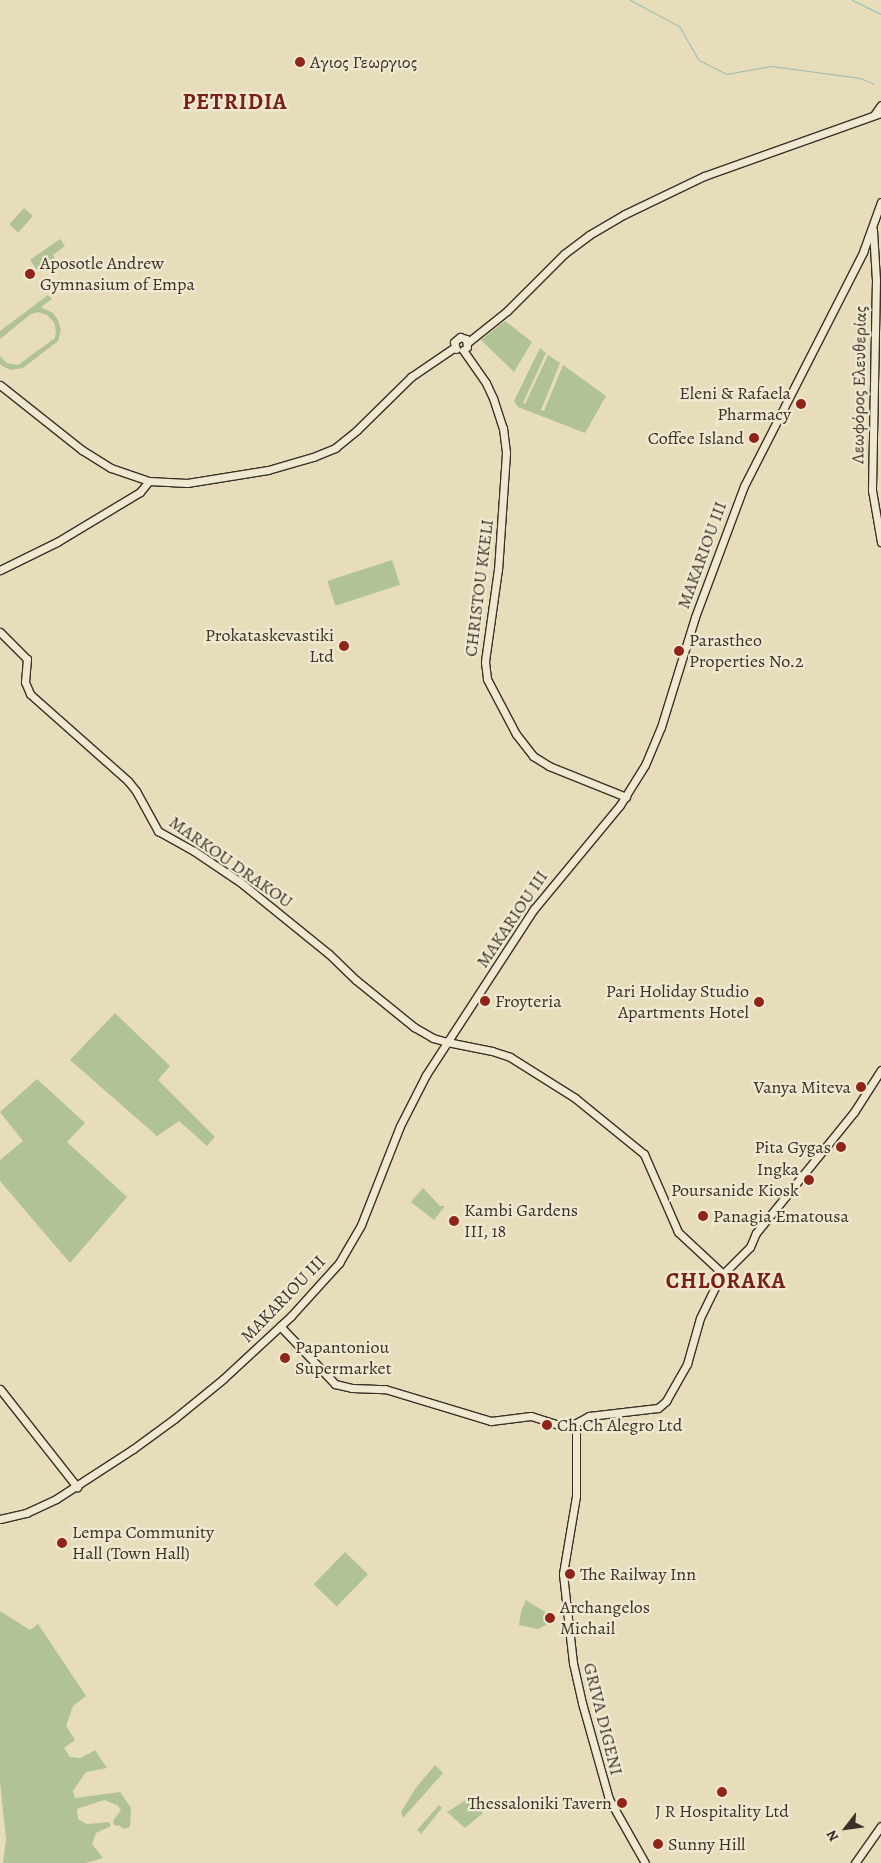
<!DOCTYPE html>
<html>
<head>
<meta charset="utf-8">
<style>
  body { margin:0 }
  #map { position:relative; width:881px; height:1863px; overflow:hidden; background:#e7ddba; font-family:Alegreya,serif }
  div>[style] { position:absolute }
  .green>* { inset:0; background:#b1c294; transform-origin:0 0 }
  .stream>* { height:1px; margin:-0.5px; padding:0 0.5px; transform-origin:0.5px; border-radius:0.5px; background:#98bbb6 }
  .roads { filter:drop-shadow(1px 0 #3b3027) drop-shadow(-1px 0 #3b3027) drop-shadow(0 1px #3b3027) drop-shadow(0 -1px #3b3027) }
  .secondary>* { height:7px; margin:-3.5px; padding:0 3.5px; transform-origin:3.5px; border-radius:3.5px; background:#efe9d2 }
  .dots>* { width:14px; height:14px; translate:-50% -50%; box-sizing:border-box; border:2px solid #efe9d2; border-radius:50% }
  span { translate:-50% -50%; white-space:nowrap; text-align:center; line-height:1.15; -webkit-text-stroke:4.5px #efe9d2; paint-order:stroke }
  .poi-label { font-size:18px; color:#3b3027 }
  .left { translate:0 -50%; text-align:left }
  .right { translate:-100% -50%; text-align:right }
  .street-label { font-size:18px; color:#3b3027 }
  .district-label { font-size:22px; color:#7a1f14; font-weight:700; letter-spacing:1px }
  .north { position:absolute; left:821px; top:1803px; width:50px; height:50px; -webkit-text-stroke:4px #efe9d2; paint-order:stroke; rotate:240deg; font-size:14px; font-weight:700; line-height:20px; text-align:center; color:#3b3027 }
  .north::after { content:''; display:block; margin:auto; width:18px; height:22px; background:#3b3027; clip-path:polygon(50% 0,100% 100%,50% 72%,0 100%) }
</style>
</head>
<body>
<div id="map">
  <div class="green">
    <div style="left:24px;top:208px;width:12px;height:22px;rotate:42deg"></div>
    <div style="clip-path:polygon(60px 239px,65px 246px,53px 255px,55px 259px,37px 270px,30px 260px)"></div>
    <div style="clip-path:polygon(48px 295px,52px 299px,41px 307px,53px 313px,58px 320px,61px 330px,58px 341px,23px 368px,11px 370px,4px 367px,0 364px,0 356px,7px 363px,18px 365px,55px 338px,56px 331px,54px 322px,47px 315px,38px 312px,31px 314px,0 339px,0 331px)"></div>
    <div style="clip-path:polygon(505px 321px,532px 342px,514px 372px,481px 340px)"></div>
    <div style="clip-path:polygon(540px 348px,546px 353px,523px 403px,525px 404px,548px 355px,560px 363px,541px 410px,544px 411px,563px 365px,606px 396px,585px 433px,518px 407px,514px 401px)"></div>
    <div style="left:392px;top:560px;width:26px;height:68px;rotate:72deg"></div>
    <div style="clip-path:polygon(115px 1013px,170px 1066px,158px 1080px,215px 1137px,207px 1146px,179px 1121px,157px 1136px,70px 1060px)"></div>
    <div style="clip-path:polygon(37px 1079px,85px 1123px,67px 1142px,127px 1197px,70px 1263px,0 1181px,0 1160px,23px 1141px,0 1112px)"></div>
    <div style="clip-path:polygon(423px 1188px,440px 1206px,445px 1206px,434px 1220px,411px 1202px)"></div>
    <div style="left:345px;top:1552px;width:32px;height:45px;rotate:44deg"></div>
    <div style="clip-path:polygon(526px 1600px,545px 1612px,548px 1624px,538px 1629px,519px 1625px,521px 1612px)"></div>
    <div style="clip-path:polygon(0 1611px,30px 1630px,38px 1624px,86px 1696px,73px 1706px,66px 1726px,75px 1740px,64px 1748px,70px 1757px,81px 1758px,95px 1750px,107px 1768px,86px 1772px,73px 1791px,75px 1798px,120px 1792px,131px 1808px,130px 1827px,124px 1829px,120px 1826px,114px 1825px,113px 1821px,121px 1810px,117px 1805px,104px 1800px,77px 1809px,78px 1819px,87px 1824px,109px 1822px,111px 1826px,96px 1833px,92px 1844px,103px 1858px,86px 1863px,3px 1863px,6px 1839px,0 1782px)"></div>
    <div style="clip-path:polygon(435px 1765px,443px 1773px,403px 1818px,401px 1812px,415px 1789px)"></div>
    <div style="clip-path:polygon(469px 1798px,483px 1813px,465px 1828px,447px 1812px)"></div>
    <div style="clip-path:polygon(439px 1805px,442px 1808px,421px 1834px,417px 1830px)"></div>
  </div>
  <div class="stream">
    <div style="left:630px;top:0;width:55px;rotate:28deg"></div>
    <div style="left:679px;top:26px;width:39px;rotate:60deg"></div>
    <div style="left:699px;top:60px;width:30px;rotate:27deg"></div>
    <div style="left:726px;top:74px;width:46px;rotate:-10.1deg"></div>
    <div style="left:771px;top:66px;width:90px;rotate:7.7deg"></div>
    <div style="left:860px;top:78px;width:15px;rotate:23deg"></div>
    <div style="left:852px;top:0;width:32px;rotate:26deg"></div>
  </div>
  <div class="roads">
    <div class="secondary">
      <div style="left:874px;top:115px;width:12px;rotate:-55deg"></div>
      <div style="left:873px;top:230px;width:50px;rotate:86.6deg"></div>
      <div style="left:876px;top:280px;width:210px;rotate:91.1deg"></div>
      <div style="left:872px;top:490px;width:53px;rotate:80.2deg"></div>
      <div style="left:467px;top:343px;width:51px;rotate:-38.7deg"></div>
      <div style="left:507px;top:311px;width:81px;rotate:-45deg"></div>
      <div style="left:564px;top:254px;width:31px;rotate:-37deg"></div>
      <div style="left:589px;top:235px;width:42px;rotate:-30.3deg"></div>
      <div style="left:625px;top:214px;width:88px;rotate:-25.7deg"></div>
      <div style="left:704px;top:176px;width:188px;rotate:-19.6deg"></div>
      <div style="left:456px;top:349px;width:7px;rotate:-106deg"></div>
      <div style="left:454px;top:342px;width:8px;rotate:-40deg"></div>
      <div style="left:460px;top:337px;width:6px;rotate:18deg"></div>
      <div style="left:466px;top:339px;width:8px;rotate:83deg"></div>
      <div style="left:463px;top:350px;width:40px;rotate:55.1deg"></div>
      <div style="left:486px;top:383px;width:17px;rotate:65deg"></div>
      <div style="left:493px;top:398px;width:32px;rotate:72deg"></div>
      <div style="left:503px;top:428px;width:25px;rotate:83deg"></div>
      <div style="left:506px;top:453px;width:116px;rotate:93.9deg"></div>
      <div style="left:498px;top:569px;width:94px;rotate:98deg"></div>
      <div style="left:485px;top:662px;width:17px;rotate:83deg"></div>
      <div style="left:487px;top:679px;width:62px;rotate:62.2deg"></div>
      <div style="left:516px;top:734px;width:28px;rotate:52deg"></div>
      <div style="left:533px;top:756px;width:19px;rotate:32deg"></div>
      <div style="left:549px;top:766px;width:83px;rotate:21.9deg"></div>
      <div style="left:0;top:385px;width:105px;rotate:38.4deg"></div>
      <div style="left:82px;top:450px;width:34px;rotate:32deg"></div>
      <div style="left:111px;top:468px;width:40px;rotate:18.9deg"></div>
      <div style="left:149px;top:481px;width:38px;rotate:3deg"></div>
      <div style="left:187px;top:483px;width:82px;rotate:-9.1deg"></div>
      <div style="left:268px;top:470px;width:47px;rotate:-16.1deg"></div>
      <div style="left:313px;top:457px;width:24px;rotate:-22deg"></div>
      <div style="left:335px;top:448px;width:28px;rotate:-39deg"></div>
      <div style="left:357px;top:430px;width:76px;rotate:-44.5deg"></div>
      <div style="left:411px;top:377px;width:53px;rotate:-34.3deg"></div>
      <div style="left:0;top:570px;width:64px;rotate:-26.2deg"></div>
      <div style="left:57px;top:542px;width:97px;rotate:-31.1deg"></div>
      <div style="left:140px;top:492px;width:14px;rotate:-51deg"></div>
      <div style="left:0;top:632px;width:38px;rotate:45deg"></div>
      <div style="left:27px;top:659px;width:23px;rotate:95deg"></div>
      <div style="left:25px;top:682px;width:13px;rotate:67deg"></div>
      <div style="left:30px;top:694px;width:131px;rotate:41.6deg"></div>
      <div style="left:128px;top:781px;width:13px;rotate:51deg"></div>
      <div style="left:136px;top:791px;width:46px;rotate:61.2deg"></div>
      <div style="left:158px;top:831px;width:41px;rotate:29.1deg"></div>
      <div style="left:194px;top:851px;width:55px;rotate:34deg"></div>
      <div style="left:240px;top:882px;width:114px;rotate:39deg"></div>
      <div style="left:329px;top:954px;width:37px;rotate:44deg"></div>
      <div style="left:356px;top:980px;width:75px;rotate:39deg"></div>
      <div style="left:414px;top:1027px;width:22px;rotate:30deg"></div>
      <div style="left:433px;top:1038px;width:15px;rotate:16deg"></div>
      <div style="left:447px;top:1042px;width:46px;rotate:11.3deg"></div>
      <div style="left:492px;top:1051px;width:19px;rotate:18deg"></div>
      <div style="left:510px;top:1057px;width:77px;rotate:32.2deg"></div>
      <div style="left:575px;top:1098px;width:89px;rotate:39.1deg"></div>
      <div style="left:644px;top:1154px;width:85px;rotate:66.4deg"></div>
      <div style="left:678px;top:1232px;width:62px;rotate:43deg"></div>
      <div style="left:280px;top:1326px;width:80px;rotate:46.5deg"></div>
      <div style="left:335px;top:1384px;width:17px;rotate:13deg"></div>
      <div style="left:352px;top:1388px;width:33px;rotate:2deg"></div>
      <div style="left:385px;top:1389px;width:111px;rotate:16.8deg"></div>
      <div style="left:491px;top:1421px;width:40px;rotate:-7.1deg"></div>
      <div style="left:531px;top:1416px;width:33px;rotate:18deg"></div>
      <div style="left:562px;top:1426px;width:14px;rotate:-12deg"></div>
      <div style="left:576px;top:1423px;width:15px;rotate:-28deg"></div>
      <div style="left:589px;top:1416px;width:69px;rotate:-6.6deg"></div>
      <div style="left:658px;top:1408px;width:11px;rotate:-41deg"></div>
      <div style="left:666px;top:1401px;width:43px;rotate:-60.4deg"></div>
      <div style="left:687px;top:1364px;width:48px;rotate:-74.2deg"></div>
      <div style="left:700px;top:1318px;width:46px;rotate:-64deg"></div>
      <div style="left:720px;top:1277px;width:42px;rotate:-45deg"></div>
      <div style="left:750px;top:1247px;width:15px;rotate:-67deg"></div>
      <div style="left:756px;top:1233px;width:156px;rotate:-51deg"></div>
      <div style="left:854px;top:1112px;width:50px;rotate:-57.3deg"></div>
      <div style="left:0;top:1389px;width:125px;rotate:51.8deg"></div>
      <div style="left:576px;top:1423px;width:73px;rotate:90deg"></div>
      <div style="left:576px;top:1496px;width:79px;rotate:99.5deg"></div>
      <div style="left:563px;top:1574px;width:90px;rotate:83.6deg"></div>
      <div style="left:573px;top:1663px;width:41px;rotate:77.3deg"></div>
      <div style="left:582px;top:1703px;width:100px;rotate:74.3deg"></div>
      <div style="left:609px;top:1799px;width:73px;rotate:60.6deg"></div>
      <div style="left:0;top:1519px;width:27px;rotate:-13deg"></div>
      <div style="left:26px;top:1513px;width:33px;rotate:-25deg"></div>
      <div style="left:56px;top:1499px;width:92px;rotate:-33deg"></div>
      <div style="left:133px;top:1449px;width:51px;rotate:-36.2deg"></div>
      <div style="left:174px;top:1419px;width:63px;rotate:-39.2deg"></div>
      <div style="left:223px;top:1379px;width:93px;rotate:-42.8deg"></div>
      <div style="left:291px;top:1316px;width:72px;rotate:-47.8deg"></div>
      <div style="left:339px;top:1263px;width:44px;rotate:-59.9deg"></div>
      <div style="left:361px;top:1225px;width:106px;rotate:-68.5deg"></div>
      <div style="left:400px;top:1126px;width:57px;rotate:-63deg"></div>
      <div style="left:426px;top:1075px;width:198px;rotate:-57deg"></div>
      <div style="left:534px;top:909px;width:135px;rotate:-50.4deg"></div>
      <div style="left:620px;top:805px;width:47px;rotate:-58deg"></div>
      <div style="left:645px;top:765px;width:41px;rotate:-67.2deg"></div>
      <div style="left:661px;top:727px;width:115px;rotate:-72.8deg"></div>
      <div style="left:695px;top:617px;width:140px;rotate:-69.5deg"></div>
      <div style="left:744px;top:486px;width:263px;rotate:-63deg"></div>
      <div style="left:863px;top:252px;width:53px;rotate:-70.2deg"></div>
      <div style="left:855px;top:1863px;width:45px;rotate:-54.9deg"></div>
    </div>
  </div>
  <div class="dots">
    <div style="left:300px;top:62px;background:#8f2418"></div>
    <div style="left:30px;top:274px;background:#8f2418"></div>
    <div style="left:801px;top:404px;background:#8f2418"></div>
    <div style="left:754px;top:438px;background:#8f2418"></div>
    <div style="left:344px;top:646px;background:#8f2418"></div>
    <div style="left:679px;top:651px;background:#8f2418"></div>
    <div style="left:485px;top:1001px;background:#8f2418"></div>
    <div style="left:759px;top:1002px;background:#8f2418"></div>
    <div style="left:861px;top:1087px;background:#8f2418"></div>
    <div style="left:841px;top:1147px;background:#8f2418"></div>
    <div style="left:809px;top:1180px;background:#8f2418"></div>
    <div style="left:703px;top:1216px;background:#8f2418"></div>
    <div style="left:454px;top:1221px;background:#8f2418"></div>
    <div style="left:285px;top:1358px;background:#8f2418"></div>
    <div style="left:547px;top:1425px;background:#8f2418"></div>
    <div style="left:62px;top:1543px;background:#8f2418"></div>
    <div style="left:570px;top:1574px;background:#8f2418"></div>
    <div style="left:550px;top:1618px;background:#8f2418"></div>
    <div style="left:722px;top:1792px;background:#8f2418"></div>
    <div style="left:622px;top:1803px;background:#8f2418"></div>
    <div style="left:658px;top:1844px;background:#8f2418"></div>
  </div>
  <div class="poi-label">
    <span class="left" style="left:310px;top:62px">Αγιος Γεωργιος</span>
    <span class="left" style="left:40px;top:274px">Aposotle Andrew<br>Gymnasium of Empa</span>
    <span class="right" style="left:791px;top:404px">Eleni &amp; Rafaela<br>Pharmacy</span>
    <span class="right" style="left:744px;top:438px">Coffee Island</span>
    <span class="right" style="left:334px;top:646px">Prokataskevastiki<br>Ltd</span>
    <span class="left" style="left:689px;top:651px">Parastheo<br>Properties No.2</span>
    <span class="right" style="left:749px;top:1002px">Pari Holiday Studio<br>Apartments Hotel</span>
    <span class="left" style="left:495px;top:1001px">Froyteria</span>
    <span class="right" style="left:851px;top:1087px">Vanya Miteva</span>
    <span class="right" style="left:831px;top:1147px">Pita Gygas</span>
    <span class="right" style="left:799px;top:1180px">Ingka<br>Poursanide Kiosk</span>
    <span class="left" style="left:464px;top:1221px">Kambi Gardens<br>III, 18</span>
    <span class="left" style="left:713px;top:1216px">Panagia Ematousa</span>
    <span class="left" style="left:295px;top:1358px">Papantoniou<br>Supermarket</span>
    <span class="left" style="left:557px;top:1425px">Ch.Ch Alegro Ltd</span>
    <span class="left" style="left:72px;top:1543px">Lempa Community<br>Hall (Town Hall)</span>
    <span class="left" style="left:580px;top:1574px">The Railway Inn</span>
    <span class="left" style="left:560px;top:1618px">Archangelos<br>Michail</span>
    <span class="right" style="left:612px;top:1803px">Thessaloniki Tavern</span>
    <span style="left:722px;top:1811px">J R Hospitality Ltd</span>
    <span class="left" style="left:668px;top:1844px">Sunny Hill</span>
  </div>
  <div class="street-label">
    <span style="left:859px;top:385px;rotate:-89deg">Λεωφόρος Ελευθερίας</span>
    <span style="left:702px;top:555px;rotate:-70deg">MAKARIOU III</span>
    <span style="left:479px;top:588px;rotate:-83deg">CHRISTOU KKELI</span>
    <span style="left:231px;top:862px;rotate:35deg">MARKOU DRAKOU</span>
    <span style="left:512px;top:919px;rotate:-56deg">MAKARIOU III</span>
    <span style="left:283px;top:1299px;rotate:-46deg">MAKARIOU III</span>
    <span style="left:603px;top:1719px;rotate:76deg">GRIVA DIGENI</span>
  </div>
  <div class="district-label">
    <span style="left:235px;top:103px">PETRIDIA</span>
    <span style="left:726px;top:1282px">CHLORAKA</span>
  </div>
  <div class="north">N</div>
</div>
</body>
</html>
